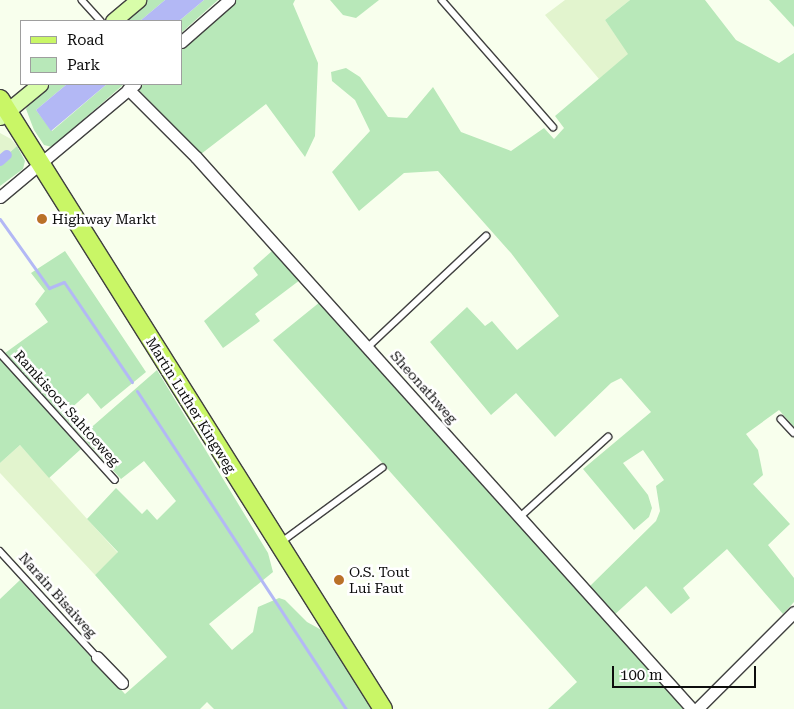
<!DOCTYPE html>
<html>
<head>
<meta charset="utf-8">
<style>
  body { margin:0 }
  #map { position:relative; width:794px; height:709px; overflow:hidden; background:#f8ffed; font-family:"Roboto Serif",serif }
  div>[style] { position:absolute }
  .farmland>* { inset:0; background:#e2f4ce }
  .green>* { inset:0; background:#b8e8b9 }
  .water>* { inset:0; background:#b3b8f5 }
  .stream>* { height:3px; margin:-1.5px; padding:0 1.5px; transform-origin:1.5px; border-radius:1.5px; background:#b3b8f5 }
  .canal>* { height:10px; margin:-5px; padding:0 5px; transform-origin:5px; border-radius:5px; background:#b3b8f5 }
  .roads { filter:drop-shadow(1px 0 #404040) drop-shadow(-1px 0 #404040) drop-shadow(0 1px #404040) drop-shadow(0 -1px #404040) }
  .lane>* { height:5.5px; margin:-2.75px; padding:0 2.75px; transform-origin:2.75px; border-radius:2.75px; background:#fff }
  .street>* { height:11px; margin:-5.5px; padding:0 5.5px; transform-origin:5.5px; border-radius:5.5px; background:#fff }
  .secondary>* { height:15px; margin:-7.5px; padding:0 7.5px; transform-origin:7.5px; border-radius:7.5px; background:#d8fda9 }
  .primary>* { height:18px; margin:-9px; padding:0 9px; transform-origin:9px; border-radius:9px; background:#c9f666 }
  .dots>* { width:14px; height:14px; translate:-50% -50%; box-sizing:border-box; border:2px solid #fff; border-radius:50% }
  span { translate:-50% -50%; white-space:nowrap; text-align:center; line-height:1.15; -webkit-text-stroke:5px #fff; paint-order:stroke }
  .poi-label { font-size:14px; color:#0d0d0d }
  .left { translate:0 -50%; text-align:left }
  .street-label { font-size:14px; color:#0d0d0d }
  .legend { position:absolute; left:20px; top:20px; width:162px; height:65px; box-sizing:border-box; background:#fff; border:1px solid #9e9e9e; margin:0; padding:6px 9px; list-style:none; font-size:15px; color:#0d0d0d }
  .legend li { display:flex; align-items:center; gap:10px; height:25px }
  .legend b { width:25px; border:1px solid #9e9e9e }
  .scale { position:absolute; left:612px; top:666px; width:144px; height:22px; box-sizing:border-box; border:2px solid #0d0d0d; border-top:0; padding-left:6px; font-size:15px; line-height:18px; white-space:nowrap; color:#0d0d0d; -webkit-text-stroke:4px #fff; paint-order:stroke }
</style>
</head>
<body>
<div id="map">
  <div class="farmland">
    <div style="clip-path:polygon(565px 0,630px 0,605px 20px,629px 54px,599px 79px,545px 15px)"></div>
    <div style="clip-path:polygon(0 133px,11px 139px,17px 146px,0 161px)"></div>
    <div style="clip-path:polygon(20px 445px,118px 553px,95px 575px,0 473px,0 463px)"></div>
  </div>
  <div class="green">
    <div style="clip-path:polygon(147px 0,165px 0,140px 21px,122px 21px)"></div>
    <div style="clip-path:polygon(204px 0,218px 0,181px 33px,179px 21px)"></div>
    <div style="clip-path:polygon(236px 0,295px 0,293px 4px,318px 63px,315px 136px,305px 157px,266px 104px,201px 154px,137px 88px,141px 84px,181px 84px,181px 48px)"></div>
    <div style="clip-path:polygon(330px 0,379px 0,356px 18px,343px 15px)"></div>
    <div style="clip-path:polygon(630px 0,705px 0,736px 40px,779px 63px,794px 53px,794px 427px,779px 410px,746px 434px,758px 450px,763px 475px,753px 484px,790px 524px,768px 545px,794px 578px,794px 602px,783px 614px,727px 549px,683px 588px,690px 598px,671px 614px,646px 586px,613px 616px,588px 588px,656px 521px,660px 511px,656px 486px,664px 480px,643px 450px,623px 463px,648px 495px,652px 508px,649px 517px,634px 530px,583px 469px,651px 412px,621px 378px,611px 383px,555px 437px,516px 393px,491px 415px,430px 342px,467px 307px,485px 326px,492px 321px,517px 350px,559px 316px,511px 253px,438px 171px,404px 173px,359px 211px,332px 172px,370px 131px,355px 100px,332px 81px,331px 72px,346px 68px,360px 77px,388px 117px,407px 118px,433px 87px,461px 132px,511px 151px,544px 128px,554px 139px,564px 128px,555px 116px,628px 54px,605px 20px)"></div>
    <div style="clip-path:polygon(769px 0,794px 0,794px 27px)"></div>
    <div style="clip-path:polygon(48px 84px,67px 84px,36px 110px,52px 131px,107px 84px,124px 84px,52px 147px,44px 145px,34px 130px,26px 109px,34px 96px)"></div>
    <div style="clip-path:polygon(17px 146px,25px 161px,23px 169px,0 186px,0 161px)"></div>
    <div style="clip-path:polygon(65px 251px,146px 372px,101px 409px,88px 393px,67px 412px,86px 432px,157px 370px,268px 553px,273px 572px,209px 624px,232px 650px,253px 632px,258px 607px,279px 598px,285px 600px,307px 622px,327px 633px,376px 709px,214px 709px,207px 702px,200px 709px,0 709px,0 599px,20px 580px,125px 694px,167px 657px,95px 575px,118px 552px,87px 519px,116px 488px,142px 514px,147px 509px,157px 520px,176px 501px,144px 461px,121px 479px,5px 353px,48px 322px,35px 304px,45px 291px,31px 273px)"></div>
    <div style="clip-path:polygon(272px 251px,300px 280px,255px 314px,260px 321px,223px 348px,204px 321px,258px 275px,253px 268px)"></div>
    <div style="clip-path:polygon(320px 302px,685px 709px,548px 709px,577px 682px,273px 340px)"></div>
    <div style="clip-path:polygon(0 359px,81px 449px,49px 478px,20px 445px,0 463px)"></div>
  </div>
  <div class="water">
    <div style="clip-path:polygon(165px 0,204px 0,179px 21px,140px 21px)"></div>
    <div style="clip-path:polygon(67px 84px,107px 84px,51px 131px,36px 110px)"></div>
  </div>
  <div class="stream">
    <div style="left:0;top:219px;width:85px;rotate:54.6deg"></div>
    <div style="left:49px;top:288px;width:16px;rotate:-22deg"></div>
    <div style="left:64px;top:282px;width:121px;rotate:55.8deg"></div>
    <div style="left:137px;top:391px;width:381px;rotate:56.7deg"></div>
  </div>
  <div class="canal">
    <div style="left:0;top:161px;width:9px;rotate:-41deg"></div>
  </div>
  <div class="roads">
    <div class="lane">
      <div style="left:82px;top:0;width:28px;rotate:48deg"></div>
      <div style="left:442px;top:0;width:169px;rotate:48.8deg"></div>
      <div style="left:368px;top:347px;width:162px;rotate:-43.2deg"></div>
      <div style="left:0;top:353px;width:171px;rotate:47.8deg"></div>
      <div style="left:781px;top:419px;width:19px;rotate:47deg"></div>
      <div style="left:520px;top:517px;width:119px;rotate:-42.3deg"></div>
      <div style="left:280px;top:543px;width:127px;rotate:-36.3deg"></div>
      <div style="left:0;top:551px;width:144px;rotate:47.5deg"></div>
    </div>
    <div class="street">
      <div style="left:181px;top:42px;width:64px;rotate:-41.2deg"></div>
      <div style="left:128px;top:89px;width:96px;rotate:45deg"></div>
      <div style="left:196px;top:157px;width:742px;rotate:48.06deg"></div>
      <div style="left:0;top:197px;width:176px;rotate:-39.9deg"></div>
      <div style="left:97px;top:657px;width:36px;rotate:46deg"></div>
      <div style="left:697px;top:709px;width:137px;rotate:-45deg"></div>
    </div>
    <div class="secondary">
      <div style="left:113px;top:21px;width:33px;rotate:-40deg"></div>
      <div style="left:0;top:117px;width:52px;rotate:-39.5deg"></div>
    </div>
    <div class="primary">
      <div style="left:0;top:99px;width:720px;rotate:57.88deg"></div>
    </div>
  </div>
  <div class="dots">
    <div style="left:42px;top:219px;background:#ba7128"></div>
    <div style="left:339px;top:580px;background:#ba7128"></div>
  </div>
  <div class="poi-label">
    <span class="left" style="left:52px;top:219px">Highway Markt</span>
    <span class="left" style="left:349px;top:580px">O.S. Tout<br>Lui Faut</span>
  </div>
  <div class="street-label">
    <span style="left:424px;top:387px;rotate:48deg">Sheonathweg</span>
    <span style="left:191px;top:405px;rotate:58deg">Martin Luther Kingweg</span>
    <span style="left:67px;top:408px;rotate:48deg">Ramkisoor Sahtoeweg</span>
    <span style="left:58px;top:595px;rotate:48deg">Narain Bisaiweg</span>
  </div>
  <ul class="legend">
  <li><b style="height:6px;background:#c9f666"></b>Road</li>
  <li><b style="height:14px;background:#b8e8b9"></b>Park</li>
  </ul>
  <div class="scale">100 m</div>
</div>
</body>
</html>
